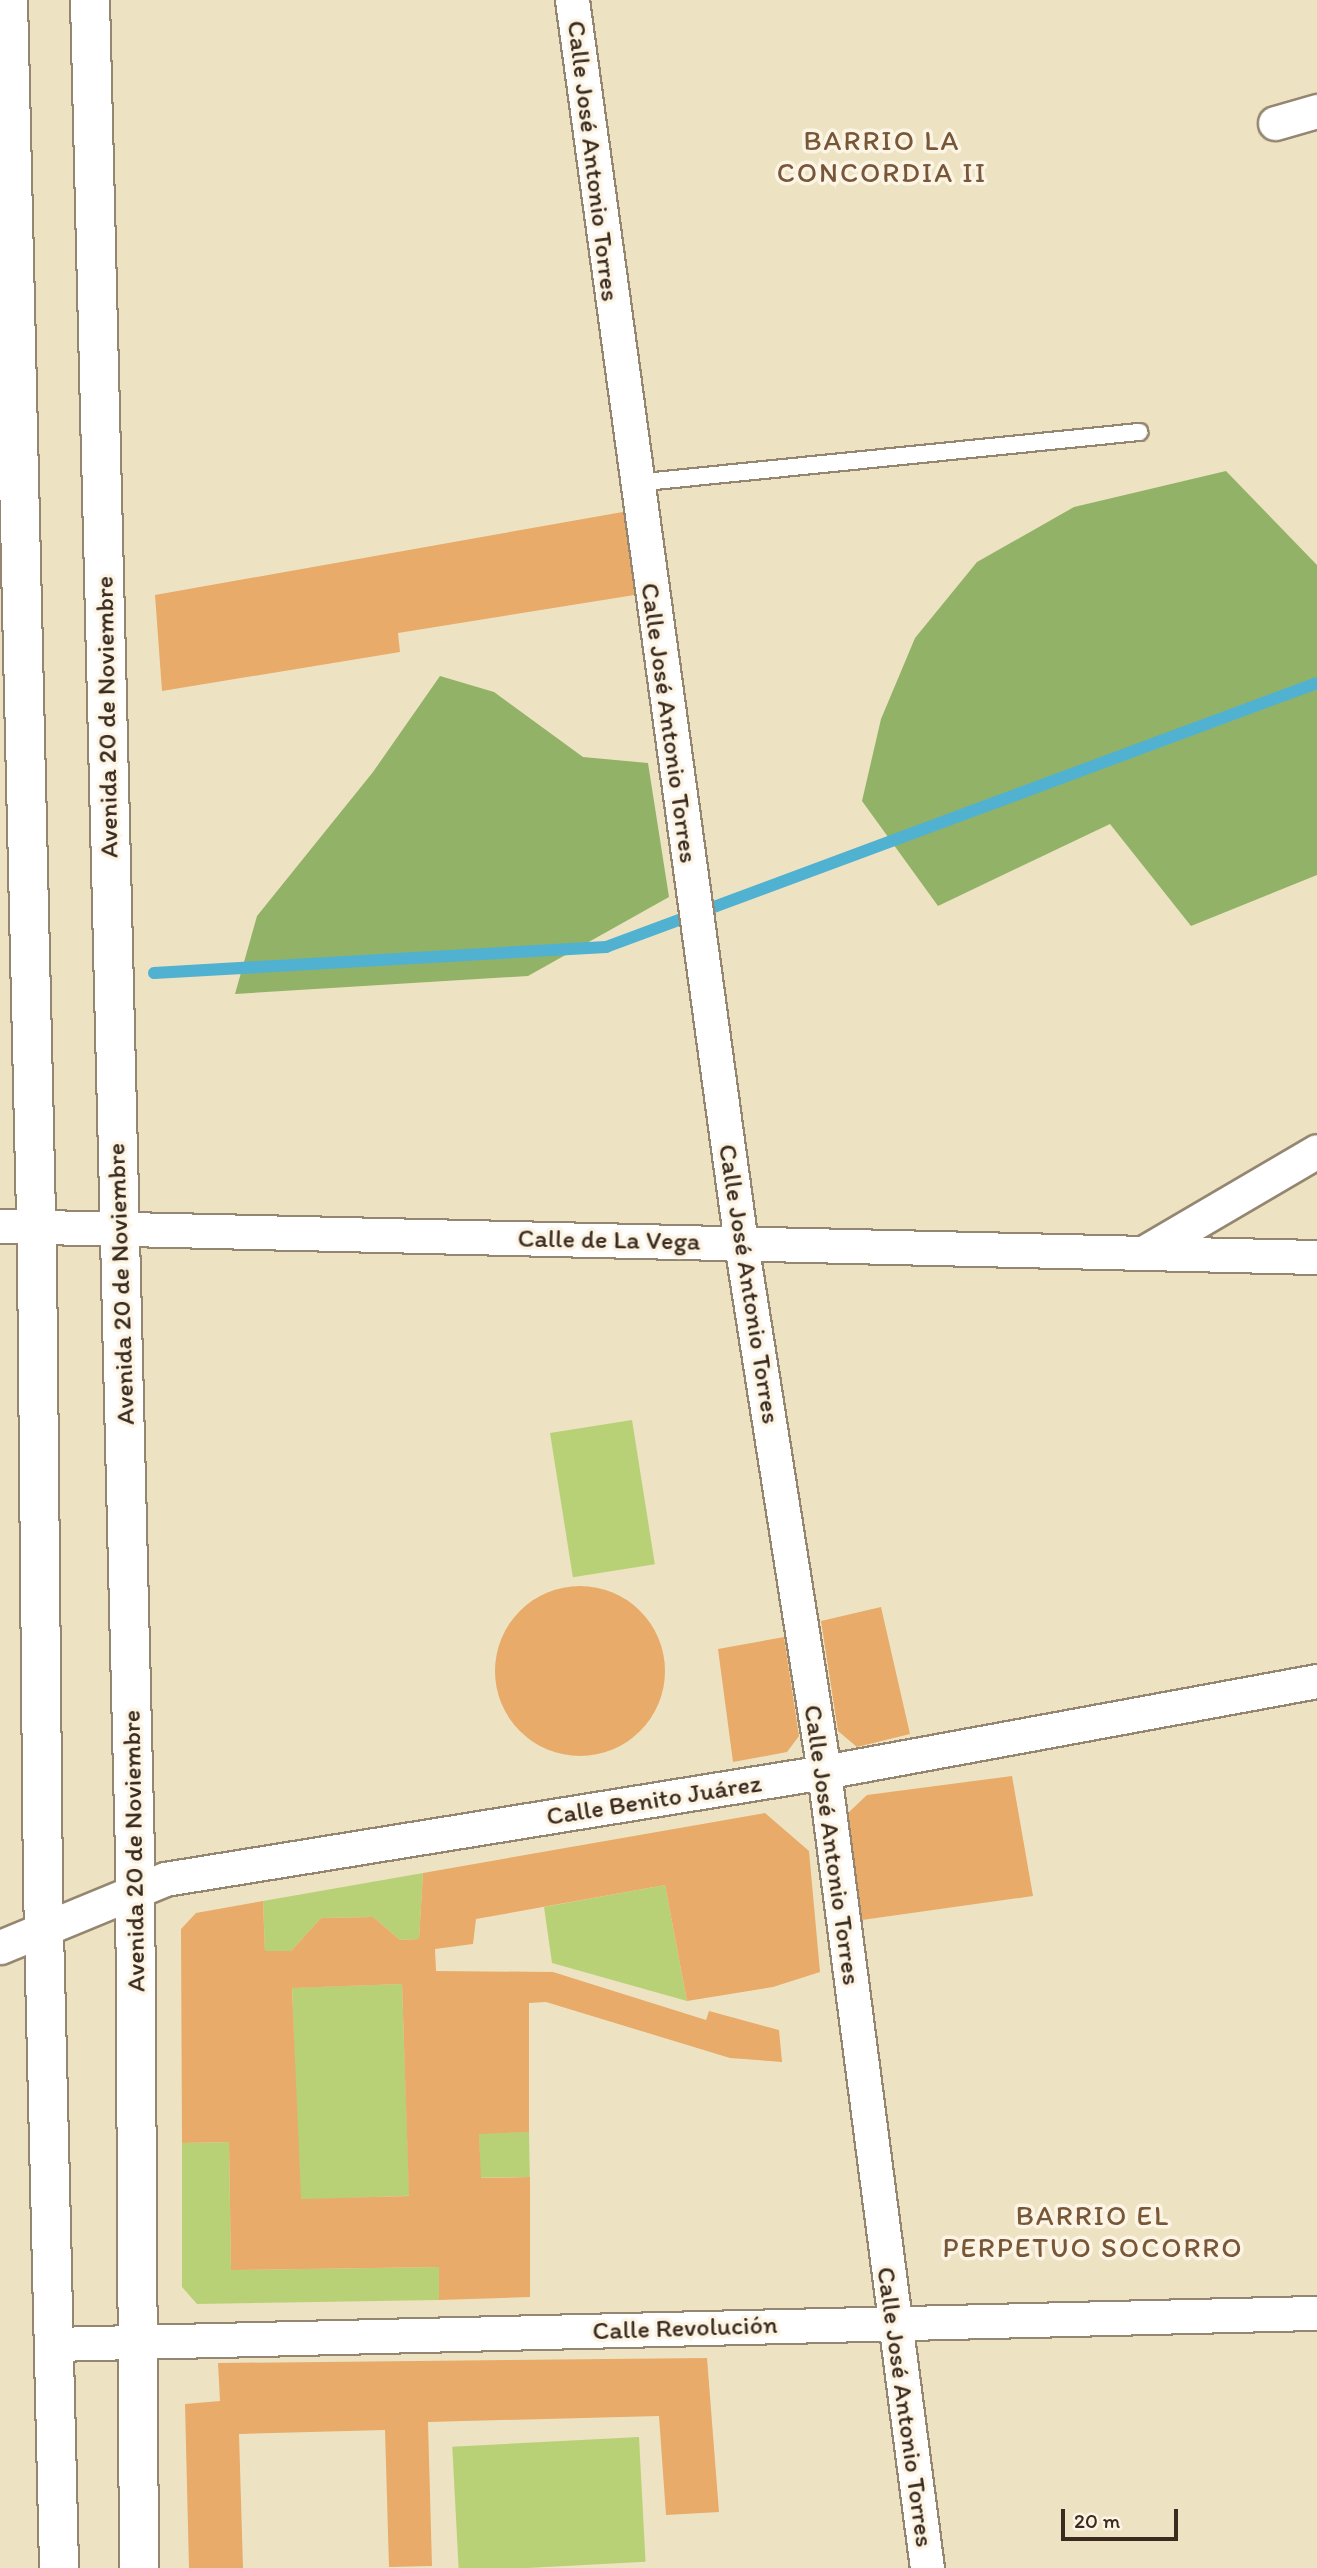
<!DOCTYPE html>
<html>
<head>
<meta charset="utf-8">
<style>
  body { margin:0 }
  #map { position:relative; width:1317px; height:2568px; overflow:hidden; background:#ede3c2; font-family:Itim,sans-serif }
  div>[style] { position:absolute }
  .green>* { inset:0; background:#b9d176; transform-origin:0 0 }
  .forest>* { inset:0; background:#92b367 }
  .stream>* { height:12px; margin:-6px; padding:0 6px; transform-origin:6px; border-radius:6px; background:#51b1d0 }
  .building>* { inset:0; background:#e8ab69 }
  .round { border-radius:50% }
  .roads { filter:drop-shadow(2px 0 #948670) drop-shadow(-2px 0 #948670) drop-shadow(0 2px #948670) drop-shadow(0 -2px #948670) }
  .service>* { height:16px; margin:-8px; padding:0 8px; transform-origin:8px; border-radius:8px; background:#fff }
  .minor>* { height:33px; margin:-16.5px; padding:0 16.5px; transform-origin:16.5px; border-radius:16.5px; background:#fff }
  .primary>* { height:38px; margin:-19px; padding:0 19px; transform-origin:19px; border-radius:19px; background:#fff }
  span { translate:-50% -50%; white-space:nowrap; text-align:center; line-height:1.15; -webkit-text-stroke:7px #fcf5e5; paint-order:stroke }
  .street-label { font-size:26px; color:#3b2a1e }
  .neighbourhood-label { font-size:28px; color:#785738; letter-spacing:2px }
  .scale { position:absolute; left:1061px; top:2509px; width:117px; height:32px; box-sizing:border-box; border:4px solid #3b2a1e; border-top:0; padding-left:9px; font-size:21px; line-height:24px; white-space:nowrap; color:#3b2a1e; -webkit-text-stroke:5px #fcf5e5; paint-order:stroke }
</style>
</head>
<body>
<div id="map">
  <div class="green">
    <div style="left:632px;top:1420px;width:146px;height:83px;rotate:81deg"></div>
    <div style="clip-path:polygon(423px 1873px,419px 1939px,400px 1940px,373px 1917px,321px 1918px,291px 1951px,265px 1951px,263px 1901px)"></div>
    <div style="clip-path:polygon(665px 1885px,687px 2001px,552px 1963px,544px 1907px)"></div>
    <div style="left:402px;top:1984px;width:212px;height:110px;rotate:88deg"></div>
    <div style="left:529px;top:2132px;width:45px;height:50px;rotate:89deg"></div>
    <div style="clip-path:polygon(229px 2142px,231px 2270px,439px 2267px,439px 2300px,197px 2304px,182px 2287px,182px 2143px)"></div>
    <div style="left:639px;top:2437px;width:125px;height:187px;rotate:87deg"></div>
  </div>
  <div class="forest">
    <div style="clip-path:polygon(1226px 471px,1317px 565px,1317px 875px,1191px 926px,1110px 824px,938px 906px,862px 801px,881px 719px,915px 638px,977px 562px,1074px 507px)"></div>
    <div style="clip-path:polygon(440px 676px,494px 692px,583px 757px,648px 763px,669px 897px,528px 976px,235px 994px,257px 916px,373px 772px)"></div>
  </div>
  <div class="stream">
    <div style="left:154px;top:973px;width:453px;rotate:-3.3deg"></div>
    <div style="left:606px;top:947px;width:758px;rotate:-20.37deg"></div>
  </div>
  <div class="building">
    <div style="clip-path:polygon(634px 510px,647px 593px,398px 633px,400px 652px,162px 691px,155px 595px)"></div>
    <div class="round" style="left:495px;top:1586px;width:170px;height:170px"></div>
    <div style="clip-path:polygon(881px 1607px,910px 1734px,857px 1747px,838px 1731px,821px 1621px)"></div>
    <div style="clip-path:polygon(784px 1637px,799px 1736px,787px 1752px,733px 1762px,718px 1649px)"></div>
    <div style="clip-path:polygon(1012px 1776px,1033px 1896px,862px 1920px,847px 1814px,867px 1795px)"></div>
    <div style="clip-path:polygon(evenodd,765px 1813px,809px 1851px,820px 1972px,773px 1987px,687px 2001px,665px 1885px,476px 1919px,473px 1944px,435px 1949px,436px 1971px,553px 1972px,706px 2020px,709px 2011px,779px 2030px,782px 2062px,730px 2058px,546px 2002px,529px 2003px,529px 2132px,479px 2134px,481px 2178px,530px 2177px,530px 2297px,439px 2300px,439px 2267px,231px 2270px,229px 2142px,182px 2143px,181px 1929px,196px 1913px,263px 1901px,265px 1951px,291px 1951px,321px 1918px,373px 1917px,400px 1940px,419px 1939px,423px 1873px,765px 1813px,402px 1984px,409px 2196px,301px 2199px,292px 1988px,402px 1984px)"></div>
    <div style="clip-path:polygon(707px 2358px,719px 2512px,666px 2515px,659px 2416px,428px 2422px,432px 2566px,389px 2567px,385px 2430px,239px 2434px,243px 2568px,189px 2568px,185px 2404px,220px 2401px,218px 2363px)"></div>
  </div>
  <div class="roads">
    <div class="service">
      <div style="left:635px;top:483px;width:507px;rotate:-5.78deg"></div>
    </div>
    <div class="minor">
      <div style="left:572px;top:0;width:1254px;rotate:82.26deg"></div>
      <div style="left:741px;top:1243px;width:535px;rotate:81.08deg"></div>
      <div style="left:824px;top:1772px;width:803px;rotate:82.63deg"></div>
      <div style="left:1275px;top:123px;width:44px;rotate:-15.9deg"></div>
      <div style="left:0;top:1226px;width:1317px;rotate:1.35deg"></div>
      <div style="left:1145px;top:1252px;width:199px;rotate:-30.4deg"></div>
      <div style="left:0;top:1947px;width:178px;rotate:-22.4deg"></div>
      <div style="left:165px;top:1879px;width:668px;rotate:-9.22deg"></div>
      <div style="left:824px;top:1772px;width:501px;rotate:-10.46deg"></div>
      <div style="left:54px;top:2344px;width:1263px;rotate:-1.41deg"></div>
    </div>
    <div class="primary">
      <div style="left:8px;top:0;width:1254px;rotate:88.68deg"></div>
      <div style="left:37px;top:1254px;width:634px;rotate:89.46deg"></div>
      <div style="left:43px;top:1888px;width:680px;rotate:88.65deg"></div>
      <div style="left:90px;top:0;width:1857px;rotate:88.61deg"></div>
      <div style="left:135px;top:1856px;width:712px;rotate:89.68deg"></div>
    </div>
  </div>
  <div class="street-label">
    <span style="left:593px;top:161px;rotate:83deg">Calle José Antonio Torres</span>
    <span style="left:107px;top:717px;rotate:-91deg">Avenida 20 de Noviembre</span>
    <span style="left:669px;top:723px;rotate:82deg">Calle José Antonio Torres</span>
    <span style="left:609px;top:1240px;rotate:1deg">Calle de La Vega</span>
    <span style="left:121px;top:1284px;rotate:-92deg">Avenida 20 de Noviembre</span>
    <span style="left:749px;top:1284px;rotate:81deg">Calle José Antonio Torres</span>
    <span style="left:654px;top:1800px;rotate:-9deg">Calle Benito Juárez</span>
    <span style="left:832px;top:1845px;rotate:82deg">Calle José Antonio Torres</span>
    <span style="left:134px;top:1851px;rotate:-91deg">Avenida 20 de Noviembre</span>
    <span style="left:685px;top:2328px;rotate:-2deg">Calle Revolución</span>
    <span style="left:905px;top:2407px;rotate:82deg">Calle José Antonio Torres</span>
  </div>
  <div class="neighbourhood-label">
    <span style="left:882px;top:156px">BARRIO LA<br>CONCORDIA II</span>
    <span style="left:1093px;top:2231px">BARRIO EL<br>PERPETUO SOCORRO</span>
  </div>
  <div class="scale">20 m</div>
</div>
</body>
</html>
